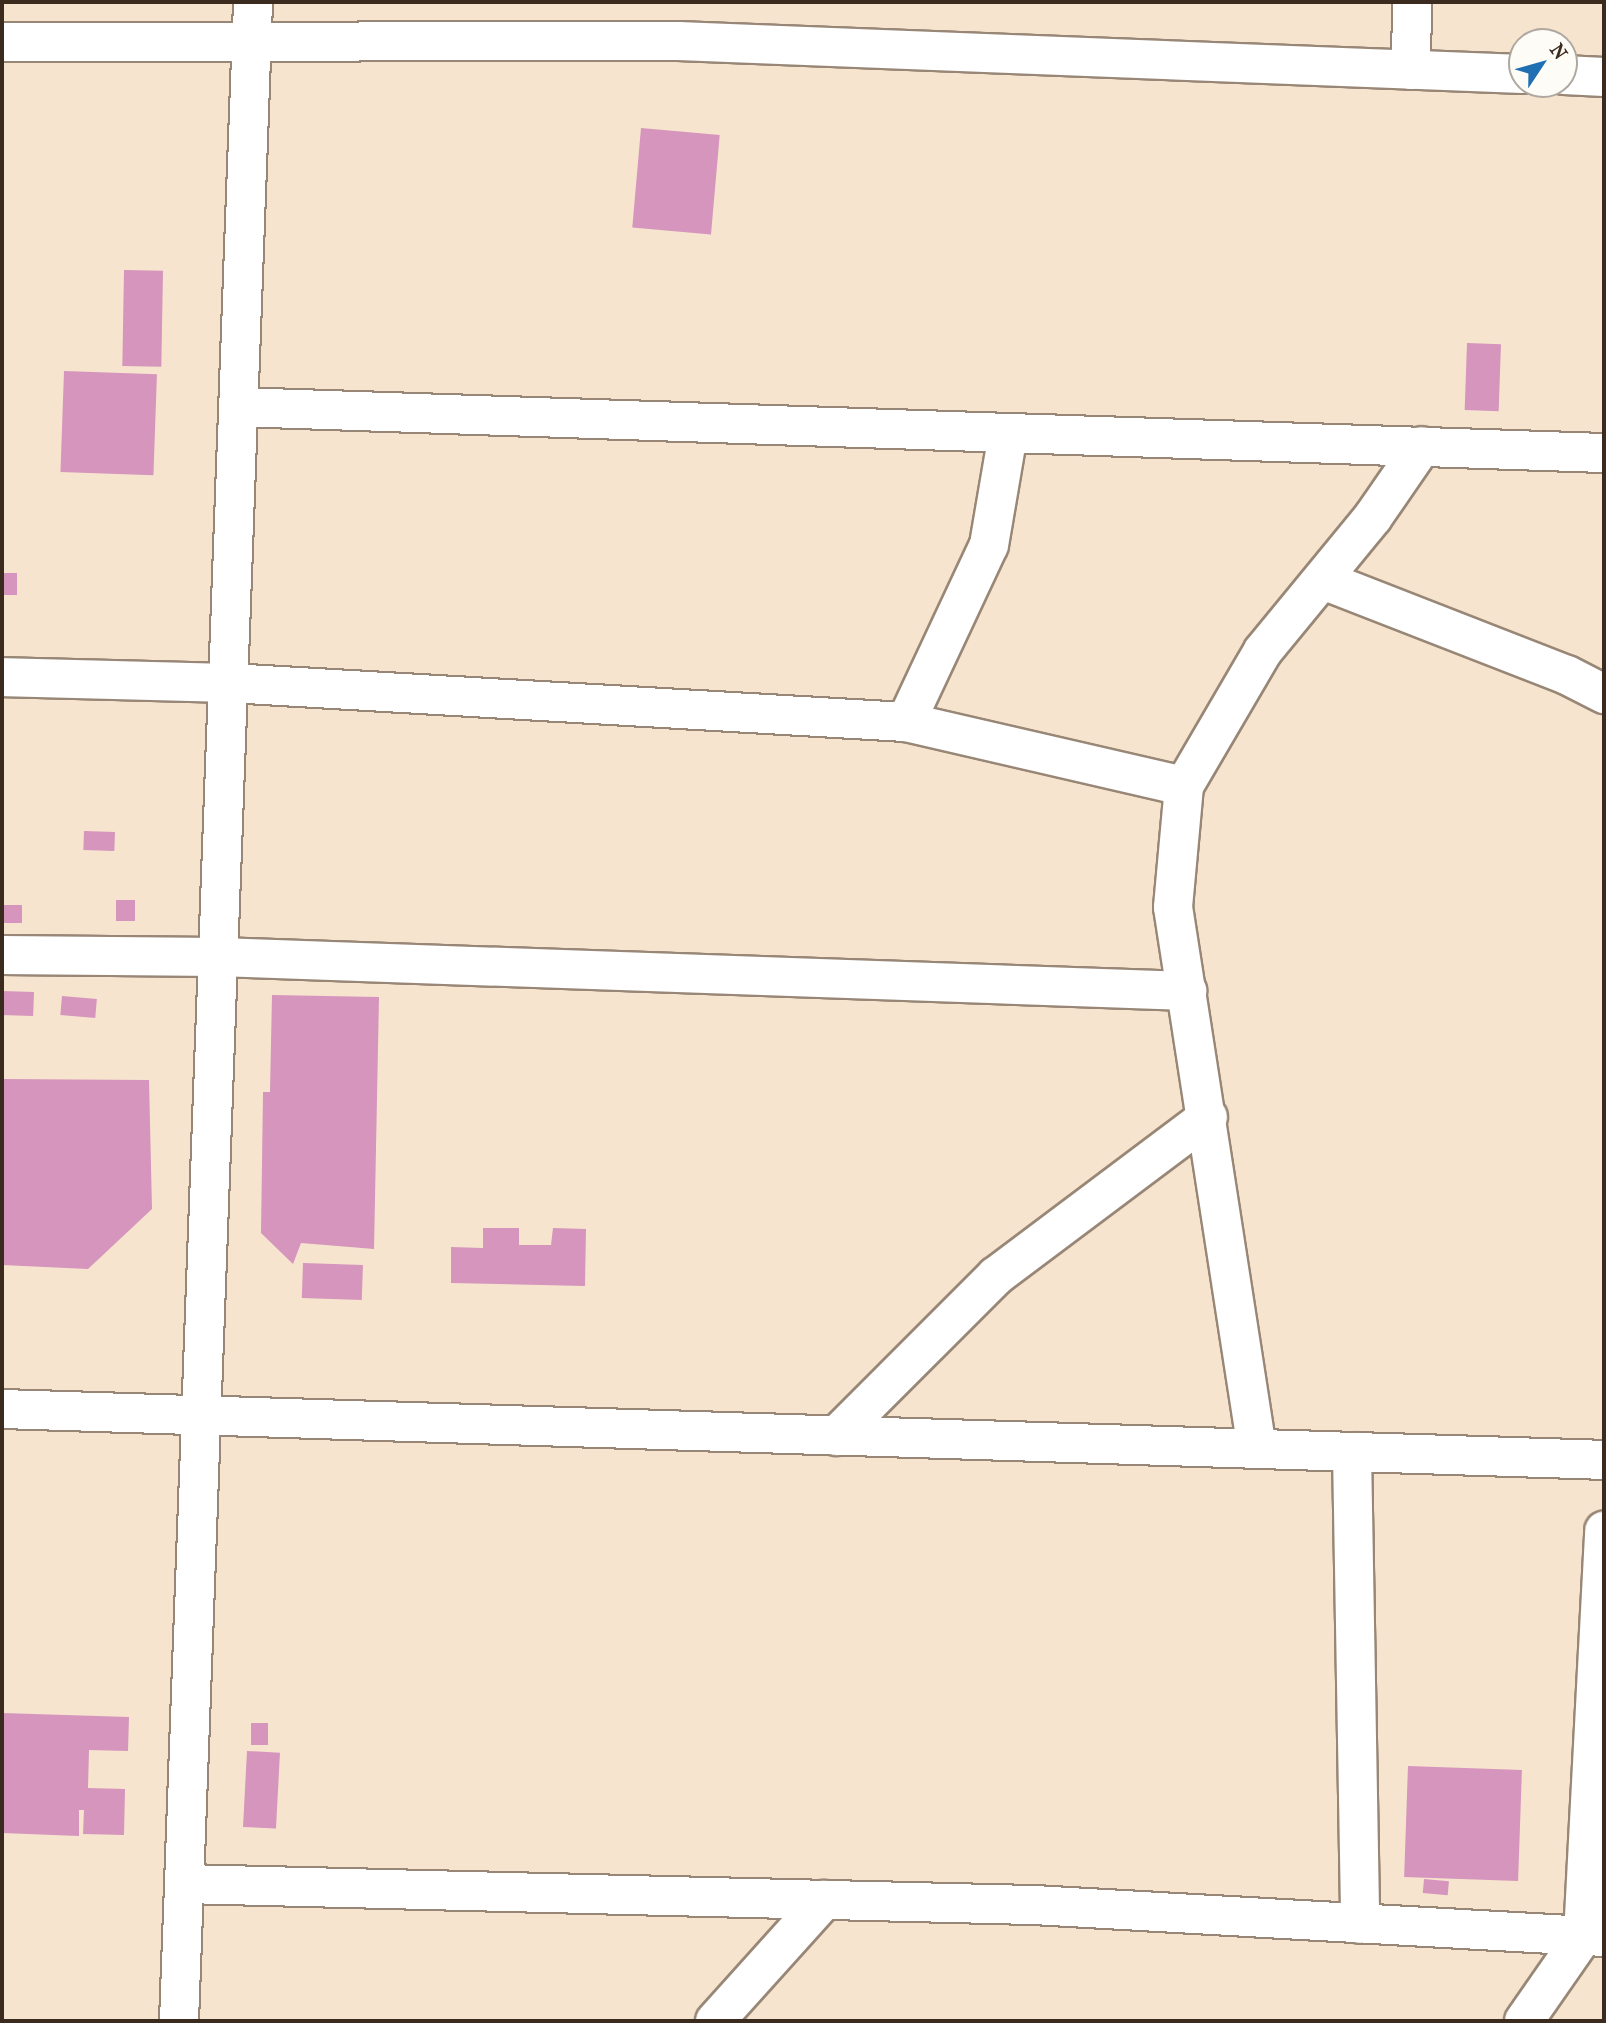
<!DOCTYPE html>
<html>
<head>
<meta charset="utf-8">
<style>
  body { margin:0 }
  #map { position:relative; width:1606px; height:2023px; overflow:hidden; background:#f6e4ce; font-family:"IM FELL French Canon",serif }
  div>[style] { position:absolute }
  .building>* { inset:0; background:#d595bc; transform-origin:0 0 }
  .roads { filter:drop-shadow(2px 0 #988776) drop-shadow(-2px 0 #988776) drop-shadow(0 2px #988776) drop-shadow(0 -2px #988776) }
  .street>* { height:38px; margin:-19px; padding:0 19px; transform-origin:19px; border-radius:19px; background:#fff }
  .secondary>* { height:38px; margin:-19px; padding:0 19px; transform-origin:19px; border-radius:19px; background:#fff }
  span { translate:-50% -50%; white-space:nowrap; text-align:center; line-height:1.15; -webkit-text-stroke:5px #fdfcf7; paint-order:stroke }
  .frame { position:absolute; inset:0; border:4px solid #3b2a1e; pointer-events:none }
  .north { position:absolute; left:1508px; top:28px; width:70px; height:70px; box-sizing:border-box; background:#fdfcf7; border:2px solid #afa8a0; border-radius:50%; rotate:54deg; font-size:19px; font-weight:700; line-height:28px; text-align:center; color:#3b2a1e }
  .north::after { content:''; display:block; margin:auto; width:24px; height:32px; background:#1f6fb2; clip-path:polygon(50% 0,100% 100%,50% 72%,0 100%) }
</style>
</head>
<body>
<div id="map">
  <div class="building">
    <div style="left:641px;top:128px;width:79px;height:100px;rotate:5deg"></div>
    <div style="left:124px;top:270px;width:39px;height:96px;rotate:1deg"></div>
    <div style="left:1467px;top:343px;width:34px;height:67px;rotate:2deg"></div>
    <div style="left:64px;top:371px;width:93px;height:101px;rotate:2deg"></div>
    <div style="left:17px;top:573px;width:22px;height:15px;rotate:90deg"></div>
    <div style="left:84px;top:831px;width:31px;height:19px;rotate:2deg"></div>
    <div style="left:116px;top:900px;width:19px;height:21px"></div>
    <div style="left:3px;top:905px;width:19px;height:18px"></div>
    <div style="left:2px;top:991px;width:32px;height:24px;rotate:2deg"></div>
    <div style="clip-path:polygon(272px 995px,379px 997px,374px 1249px,301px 1243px,293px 1264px,261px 1233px,263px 1092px,270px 1092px)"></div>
    <div style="left:62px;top:996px;width:35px;height:19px;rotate:5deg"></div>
    <div style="clip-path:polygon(2px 1079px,149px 1080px,152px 1209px,88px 1269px,2px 1265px)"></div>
    <div style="clip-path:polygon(483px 1228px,519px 1228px,519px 1245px,551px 1245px,553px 1228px,586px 1229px,585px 1286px,451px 1283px,451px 1247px,483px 1248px)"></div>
    <div style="left:303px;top:1263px;width:60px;height:35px;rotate:2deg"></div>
    <div style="clip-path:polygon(2px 1713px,129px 1717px,128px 1751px,89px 1750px,88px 1788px,125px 1789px,124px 1835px,83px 1834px,84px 1810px,79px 1810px,79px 1836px,2px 1833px)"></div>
    <div style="left:251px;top:1723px;width:17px;height:22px"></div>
    <div style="left:247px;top:1751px;width:33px;height:76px;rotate:3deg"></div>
    <div style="left:1408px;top:1766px;width:114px;height:111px;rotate:2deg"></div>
    <div style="left:1424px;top:1879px;width:25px;height:14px;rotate:5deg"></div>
  </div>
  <div class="roads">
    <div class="street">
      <div style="left:2px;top:42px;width:676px;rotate:-0.08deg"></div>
      <div style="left:678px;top:41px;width:845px;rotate:2.24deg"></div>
      <div style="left:1411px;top:70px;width:68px;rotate:-89.2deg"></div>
      <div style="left:1564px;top:75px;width:40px;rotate:2.9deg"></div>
      <div style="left:238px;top:407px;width:1367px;rotate:1.93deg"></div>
      <div style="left:1323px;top:580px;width:262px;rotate:21.3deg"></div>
      <div style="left:1567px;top:675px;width:42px;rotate:27.2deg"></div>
      <div style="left:2px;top:677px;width:227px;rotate:1.5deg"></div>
      <div style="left:229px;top:683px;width:678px;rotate:3.3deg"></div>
      <div style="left:906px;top:722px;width:285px;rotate:13deg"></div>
      <div style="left:906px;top:722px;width:195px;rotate:-64.9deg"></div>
      <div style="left:989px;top:545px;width:113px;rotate:-80.3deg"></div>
      <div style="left:2px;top:955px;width:217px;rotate:0.5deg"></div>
      <div style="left:219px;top:957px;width:969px;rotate:2.01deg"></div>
      <div style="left:2px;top:1409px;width:1603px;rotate:1.82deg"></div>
      <div style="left:836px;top:1436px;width:226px;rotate:-45deg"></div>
      <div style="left:996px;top:1276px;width:265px;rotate:-36.9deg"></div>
      <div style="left:1257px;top:1449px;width:548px;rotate:-98.81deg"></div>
      <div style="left:1173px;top:907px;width:121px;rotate:-84.8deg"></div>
      <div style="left:1184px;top:786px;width:156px;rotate:-59.7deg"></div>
      <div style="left:1263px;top:651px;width:173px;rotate:-50.6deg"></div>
      <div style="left:1373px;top:517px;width:86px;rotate:-55.4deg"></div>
      <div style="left:1352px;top:1452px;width:472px;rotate:89deg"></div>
      <div style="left:184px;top:1884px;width:850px;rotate:1.42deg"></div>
      <div style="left:1034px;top:1905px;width:571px;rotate:3.21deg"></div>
      <div style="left:715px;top:2021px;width:163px;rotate:-48deg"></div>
      <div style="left:1524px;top:2021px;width:103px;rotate:-55.2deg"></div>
      <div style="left:1583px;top:1936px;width:406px;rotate:-87deg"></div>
    </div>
    <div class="secondary">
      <div style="left:179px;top:2021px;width:2020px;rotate:-87.9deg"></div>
    </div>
  </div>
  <div class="frame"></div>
  <div class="north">N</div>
</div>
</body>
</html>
